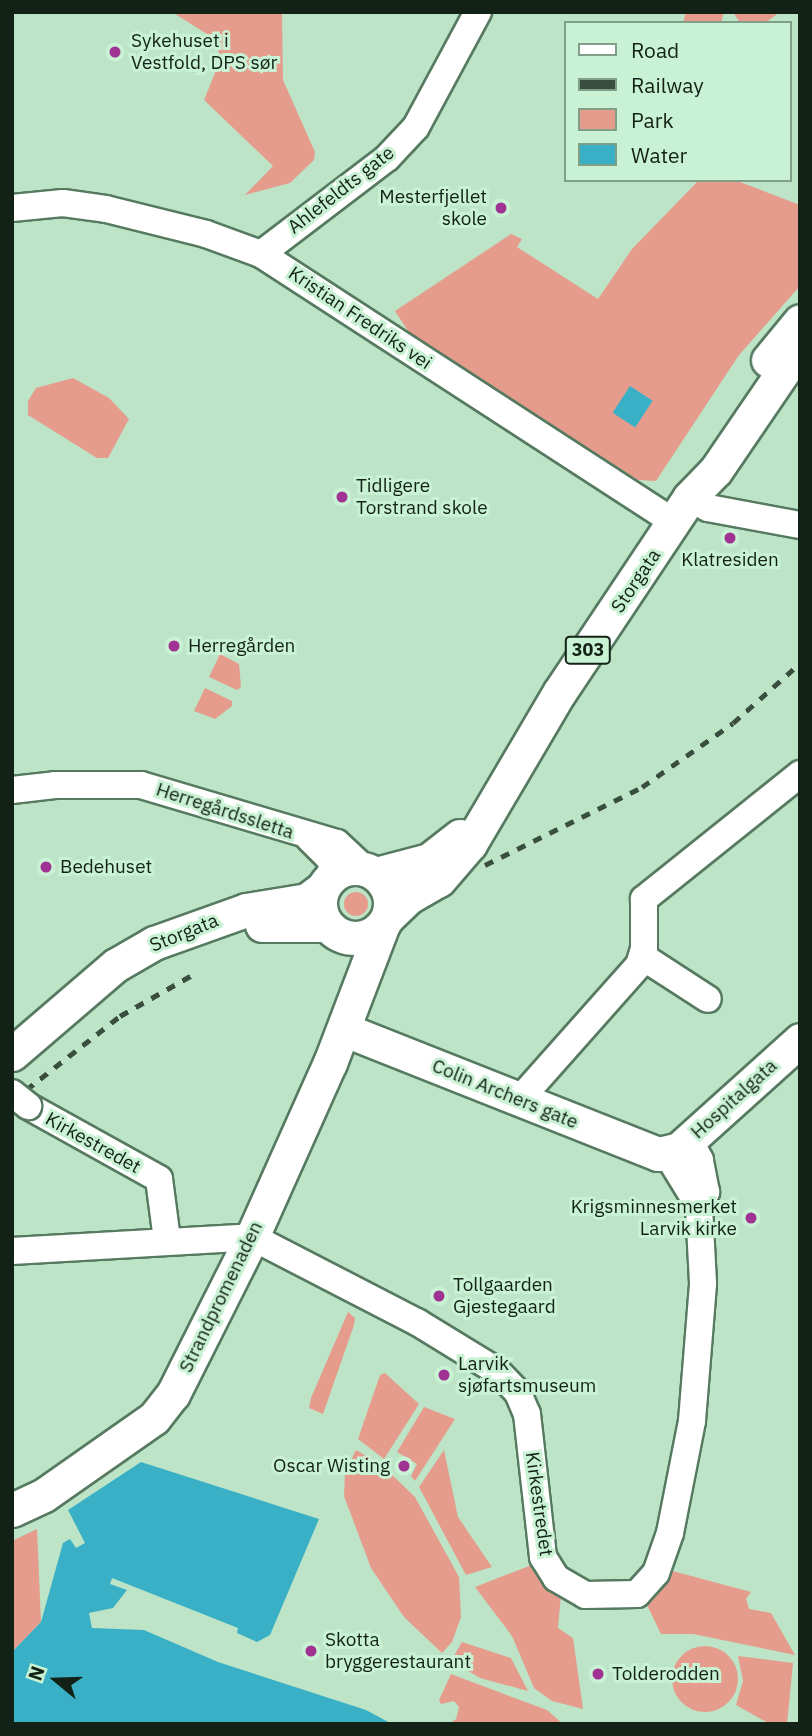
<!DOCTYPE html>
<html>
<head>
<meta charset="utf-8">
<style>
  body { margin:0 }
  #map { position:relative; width:812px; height:1736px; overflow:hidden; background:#bde4c6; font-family:"IBM Plex Sans",sans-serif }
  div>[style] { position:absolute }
  .green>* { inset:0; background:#e59c8d }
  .round { border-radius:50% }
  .water>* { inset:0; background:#3ab0c6; transform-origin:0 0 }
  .roads { filter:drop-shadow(2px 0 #567a60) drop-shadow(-2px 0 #567a60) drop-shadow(0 2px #567a60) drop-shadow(0 -2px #567a60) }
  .minor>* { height:26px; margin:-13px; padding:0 13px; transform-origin:13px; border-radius:13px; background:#fff }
  .major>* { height:33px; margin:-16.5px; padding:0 16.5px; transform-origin:16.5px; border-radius:16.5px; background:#fff }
  .major>.ring { margin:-16.5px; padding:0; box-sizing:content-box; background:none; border:33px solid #fff; border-radius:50% }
  .rail>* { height:5px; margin-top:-2.5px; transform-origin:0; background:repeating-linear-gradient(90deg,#3a4e3f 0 9px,transparent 0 18px) }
  .bridges { filter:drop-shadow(2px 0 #567a60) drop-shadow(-2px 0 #567a60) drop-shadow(0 2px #567a60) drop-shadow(0 -2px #567a60) }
  .minor-bridge>* { height:26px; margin:-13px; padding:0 13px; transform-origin:13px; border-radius:13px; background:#fff }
  .dots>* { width:19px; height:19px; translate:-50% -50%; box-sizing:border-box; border:4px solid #c9f1d3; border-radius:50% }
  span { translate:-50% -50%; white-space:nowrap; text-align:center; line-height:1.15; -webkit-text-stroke:6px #c9f1d3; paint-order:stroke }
  .shield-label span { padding:2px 5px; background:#c9f1d3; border:2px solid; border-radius:5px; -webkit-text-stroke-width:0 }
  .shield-label { font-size:18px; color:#132217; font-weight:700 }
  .poi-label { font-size:19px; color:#132217 }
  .left { translate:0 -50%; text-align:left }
  .right { translate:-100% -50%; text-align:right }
  .street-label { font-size:19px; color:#132217 }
  .frame { position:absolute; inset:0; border:14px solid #132217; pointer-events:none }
  .legend { position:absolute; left:564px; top:21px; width:228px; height:161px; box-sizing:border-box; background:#c9f1d3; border:2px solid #809e88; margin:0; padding:9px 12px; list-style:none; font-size:21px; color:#132217 }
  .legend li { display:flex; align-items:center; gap:14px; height:35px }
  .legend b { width:35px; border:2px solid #809e88 }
  .north { position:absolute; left:21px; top:1645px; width:70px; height:70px; -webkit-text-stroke:5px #c9f1d3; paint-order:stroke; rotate:289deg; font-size:19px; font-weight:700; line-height:28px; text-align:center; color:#132217 }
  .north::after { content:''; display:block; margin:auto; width:24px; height:32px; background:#132217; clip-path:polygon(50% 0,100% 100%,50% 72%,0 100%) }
</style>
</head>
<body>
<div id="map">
  <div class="green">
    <div style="clip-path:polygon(172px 12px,282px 12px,283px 80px,315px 152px,314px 160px,290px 183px,245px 195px,273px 166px,204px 100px,219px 63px,218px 41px)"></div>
    <div style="clip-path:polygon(686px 12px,724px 12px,721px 23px,683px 23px)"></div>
    <div style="clip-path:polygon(733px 12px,780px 12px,765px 23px,740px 23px)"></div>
    <div style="clip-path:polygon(699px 180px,735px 180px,800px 205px,800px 286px,739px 355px,656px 481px,638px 480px,410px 334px,395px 311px,511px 234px,522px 239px,517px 247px,598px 299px,632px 249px)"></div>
    <div style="clip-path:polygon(73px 378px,109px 398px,129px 419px,108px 458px,97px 458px,28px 415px,28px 401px,36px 388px)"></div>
    <div style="clip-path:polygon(220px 654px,239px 664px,241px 687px,237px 690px,209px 677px)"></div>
    <div style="clip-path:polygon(205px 688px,232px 701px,232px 706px,215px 719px,194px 711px)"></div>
    <div class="round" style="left:344px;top:892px;width:24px;height:24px"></div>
    <div style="clip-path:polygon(348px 1312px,355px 1318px,354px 1325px,323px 1414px,309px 1408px,311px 1398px)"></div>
    <div style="clip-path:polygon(385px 1373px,419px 1404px,384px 1459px,358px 1439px,380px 1375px)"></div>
    <div style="clip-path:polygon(424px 1407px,455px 1419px,415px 1481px,411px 1476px,417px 1464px,397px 1452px)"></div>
    <div style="clip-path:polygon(356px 1450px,383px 1466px,415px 1497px,459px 1577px,461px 1617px,452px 1642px,442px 1653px,404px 1617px,371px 1568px,344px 1496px,345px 1473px)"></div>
    <div style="clip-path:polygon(444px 1450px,458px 1517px,492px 1567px,466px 1575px,419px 1487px)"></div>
    <div style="clip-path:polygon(37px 1529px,41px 1622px,12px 1652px,12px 1541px)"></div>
    <div style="clip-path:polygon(534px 1564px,561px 1594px,558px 1628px,573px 1638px,583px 1709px,552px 1701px,534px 1688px,512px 1636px,475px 1587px)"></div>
    <div style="clip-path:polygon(669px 1570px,751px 1592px,746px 1599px,749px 1609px,771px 1613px,795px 1655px,693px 1634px,661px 1634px,646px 1603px)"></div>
    <div style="clip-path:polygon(462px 1642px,511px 1658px,528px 1691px,480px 1678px,451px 1661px)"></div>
    <div class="round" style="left:672px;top:1646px;width:66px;height:66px"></div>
    <div style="clip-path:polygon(738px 1656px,793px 1663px,787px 1724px,770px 1724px,736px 1705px,743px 1681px)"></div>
    <div style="clip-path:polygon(451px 1674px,547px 1710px,563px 1724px,449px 1724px,456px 1719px,459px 1707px,454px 1701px,441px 1704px,439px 1700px)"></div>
  </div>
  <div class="water">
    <div style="left:630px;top:386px;width:27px;height:32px;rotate:33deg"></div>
    <div style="clip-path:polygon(141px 1462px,319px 1519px,270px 1635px,257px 1642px,237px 1633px,238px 1628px,112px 1578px,110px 1584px,127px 1590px,113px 1608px,89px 1613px,92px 1628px,144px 1630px,218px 1662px,366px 1710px,392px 1724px,12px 1724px,12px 1652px,41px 1622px,63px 1543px,70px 1539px,76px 1548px,85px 1543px,68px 1510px)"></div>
  </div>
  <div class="roads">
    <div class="minor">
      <div style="left:12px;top:208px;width:51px;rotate:-5.6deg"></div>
      <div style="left:63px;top:203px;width:43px;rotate:7.9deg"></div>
      <div style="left:106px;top:209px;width:103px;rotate:14deg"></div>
      <div style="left:206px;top:234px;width:59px;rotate:20deg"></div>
      <div style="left:261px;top:254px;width:492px;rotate:33deg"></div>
      <div style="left:261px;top:254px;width:158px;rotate:-37.3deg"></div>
      <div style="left:387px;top:158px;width:42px;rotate:-46.9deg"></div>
      <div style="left:416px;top:127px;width:131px;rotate:-61.7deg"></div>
      <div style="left:689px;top:498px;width:21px;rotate:28deg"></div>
      <div style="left:708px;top:508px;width:94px;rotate:10.5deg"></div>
      <div style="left:12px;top:790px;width:43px;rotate:-6.6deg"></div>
      <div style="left:55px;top:785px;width:86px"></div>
      <div style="left:141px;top:785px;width:204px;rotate:16.5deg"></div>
      <div style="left:337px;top:843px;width:38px;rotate:43deg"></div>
      <div style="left:309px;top:838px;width:33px;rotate:45deg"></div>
      <div style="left:332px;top:861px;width:16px;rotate:94deg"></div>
      <div style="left:643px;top:957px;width:77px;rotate:32.9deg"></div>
      <div style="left:520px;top:1099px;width:179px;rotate:-48.4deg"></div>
      <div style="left:639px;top:965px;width:17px;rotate:-73deg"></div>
      <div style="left:644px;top:949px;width:50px;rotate:-90deg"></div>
      <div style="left:644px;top:899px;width:200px;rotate:-38.7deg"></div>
      <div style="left:28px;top:1106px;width:150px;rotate:29.1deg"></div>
      <div style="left:159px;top:1179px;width:62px;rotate:82.5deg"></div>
      <div style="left:667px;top:1154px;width:61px;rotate:58.4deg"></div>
      <div style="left:12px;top:1251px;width:240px;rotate:-3.3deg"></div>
      <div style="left:252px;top:1237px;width:186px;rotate:27.3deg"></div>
      <div style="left:417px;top:1322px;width:94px;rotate:31.5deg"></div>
      <div style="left:497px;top:1371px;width:30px;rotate:46deg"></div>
      <div style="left:518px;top:1393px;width:23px;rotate:67deg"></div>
      <div style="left:527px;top:1414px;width:144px;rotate:83.6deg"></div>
      <div style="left:543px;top:1557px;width:25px;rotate:58deg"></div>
      <div style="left:556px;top:1578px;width:34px;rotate:30deg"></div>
      <div style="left:585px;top:1595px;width:52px;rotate:-1.1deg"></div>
      <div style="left:637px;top:1594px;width:28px;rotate:-48deg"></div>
      <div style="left:656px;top:1573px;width:42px;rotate:-70.7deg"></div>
      <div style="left:670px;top:1533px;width:114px;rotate:-78.9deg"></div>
      <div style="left:692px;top:1421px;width:138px;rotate:-85.4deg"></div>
      <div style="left:703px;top:1283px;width:77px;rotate:-93deg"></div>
      <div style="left:699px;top:1206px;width:16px;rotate:-63deg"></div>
      <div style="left:706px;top:1192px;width:33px;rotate:-101deg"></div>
      <div style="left:700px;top:1160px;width:23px;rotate:-119deg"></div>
    </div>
    <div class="major">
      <div style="left:768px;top:360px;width:50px;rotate:-50.6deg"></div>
      <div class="ring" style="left:320px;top:868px;width:37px;height:37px"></div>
      <div style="left:376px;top:874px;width:55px;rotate:-14.8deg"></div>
      <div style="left:429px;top:860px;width:39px;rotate:-38deg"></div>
      <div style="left:388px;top:917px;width:29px;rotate:-44deg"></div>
      <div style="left:409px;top:897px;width:34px;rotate:-30deg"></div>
      <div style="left:439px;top:880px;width:48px;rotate:-49.3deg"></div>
      <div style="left:470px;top:844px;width:175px;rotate:-59.5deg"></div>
      <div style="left:559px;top:693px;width:234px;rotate:-56.3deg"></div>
      <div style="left:689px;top:498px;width:39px;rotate:-46deg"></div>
      <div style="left:716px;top:470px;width:149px;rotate:-55.7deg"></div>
      <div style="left:262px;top:925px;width:65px"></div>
      <div style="left:345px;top:1030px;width:337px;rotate:21.6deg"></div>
      <div style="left:658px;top:1154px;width:22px;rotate:-13deg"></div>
      <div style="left:679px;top:1149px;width:163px;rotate:-42deg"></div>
      <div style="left:12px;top:1054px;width:137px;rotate:-40.6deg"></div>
      <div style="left:116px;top:965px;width:44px;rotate:-30.1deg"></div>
      <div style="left:154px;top:943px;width:98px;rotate:-19.7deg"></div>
      <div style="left:246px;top:910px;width:62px;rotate:-9.3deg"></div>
      <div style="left:307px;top:900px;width:20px;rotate:-37deg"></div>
      <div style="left:12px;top:1510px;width:35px;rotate:-25deg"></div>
      <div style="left:44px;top:1495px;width:134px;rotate:-35deg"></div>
      <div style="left:154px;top:1418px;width:31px;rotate:-52deg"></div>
      <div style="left:173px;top:1394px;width:176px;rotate:-63.3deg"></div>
      <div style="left:252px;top:1237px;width:191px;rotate:-65.9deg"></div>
      <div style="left:330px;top:1063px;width:146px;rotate:-69.1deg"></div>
    </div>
  </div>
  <div class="rail">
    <div style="left:485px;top:865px;width:175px;rotate:-26.4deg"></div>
    <div style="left:642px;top:787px;width:111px;rotate:-35.1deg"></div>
    <div style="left:733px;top:723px;width:90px;rotate:-41.8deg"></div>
    <div style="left:12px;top:1101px;width:137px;rotate:-38.2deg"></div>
    <div style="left:120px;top:1016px;width:85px;rotate:-29.6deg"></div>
  </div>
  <div class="bridges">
    <div class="minor-bridge">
      <div style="left:12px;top:1093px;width:21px;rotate:39deg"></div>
    </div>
  </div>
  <div class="dots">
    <div style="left:115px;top:52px;background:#9f3293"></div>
    <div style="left:501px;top:208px;background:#9f3293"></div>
    <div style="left:342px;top:497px;background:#9f3293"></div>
    <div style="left:730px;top:538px;background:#9f3293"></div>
    <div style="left:174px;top:646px;background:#9f3293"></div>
    <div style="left:46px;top:867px;background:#9f3293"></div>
    <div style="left:751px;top:1218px;background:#9f3293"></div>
    <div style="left:439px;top:1296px;background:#9f3293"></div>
    <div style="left:444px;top:1375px;background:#9f3293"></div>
    <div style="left:404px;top:1466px;background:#9f3293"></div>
    <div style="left:311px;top:1651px;background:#9f3293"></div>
    <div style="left:598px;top:1674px;background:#9f3293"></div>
  </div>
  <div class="shield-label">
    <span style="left:588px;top:650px">303</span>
  </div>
  <div class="poi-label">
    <span class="left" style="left:131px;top:52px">Sykehuset i<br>Vestfold, DPS sør</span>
    <span class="right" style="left:487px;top:208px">Mesterfjellet<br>skole</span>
    <span class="left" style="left:356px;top:497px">Tidligere<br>Torstrand skole</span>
    <span style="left:730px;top:560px">Klatresiden</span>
    <span class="left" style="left:188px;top:646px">Herregården</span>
    <span class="left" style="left:60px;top:867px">Bedehuset</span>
    <span class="right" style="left:737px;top:1218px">Krigsminnesmerket<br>Larvik kirke</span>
    <span class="left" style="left:453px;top:1296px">Tollgaarden<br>Gjestegaard</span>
    <span class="left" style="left:458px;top:1375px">Larvik<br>sjøfartsmuseum</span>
    <span class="right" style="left:390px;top:1466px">Oscar Wisting</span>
    <span class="left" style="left:325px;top:1651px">Skotta<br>bryggerestaurant</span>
    <span class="left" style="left:612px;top:1674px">Tolderodden</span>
  </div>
  <div class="street-label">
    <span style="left:341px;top:190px;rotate:-38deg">Ahlefeldts gate</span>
    <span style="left:360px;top:318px;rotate:34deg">Kristian Fredriks vei</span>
    <span style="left:636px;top:581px;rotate:-56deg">Storgata</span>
    <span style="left:225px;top:811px;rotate:18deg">Herregårdssletta</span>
    <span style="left:184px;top:933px;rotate:-22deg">Storgata</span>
    <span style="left:505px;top:1094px;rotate:22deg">Colin Archers gate</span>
    <span style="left:734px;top:1099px;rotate:-42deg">Hospitalgata</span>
    <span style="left:93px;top:1143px;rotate:29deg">Kirkestredet</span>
    <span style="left:221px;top:1297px;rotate:-64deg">Strandpromenaden</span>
    <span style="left:539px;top:1504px;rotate:82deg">Kirkestredet</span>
  </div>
  <div class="frame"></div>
  <ul class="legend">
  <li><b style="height:9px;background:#fff"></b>Road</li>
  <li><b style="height:9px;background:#3a4e3f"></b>Railway</li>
  <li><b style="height:19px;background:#e59c8d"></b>Park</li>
  <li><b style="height:19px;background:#3ab0c6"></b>Water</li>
  </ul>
  <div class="north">N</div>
</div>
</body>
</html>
